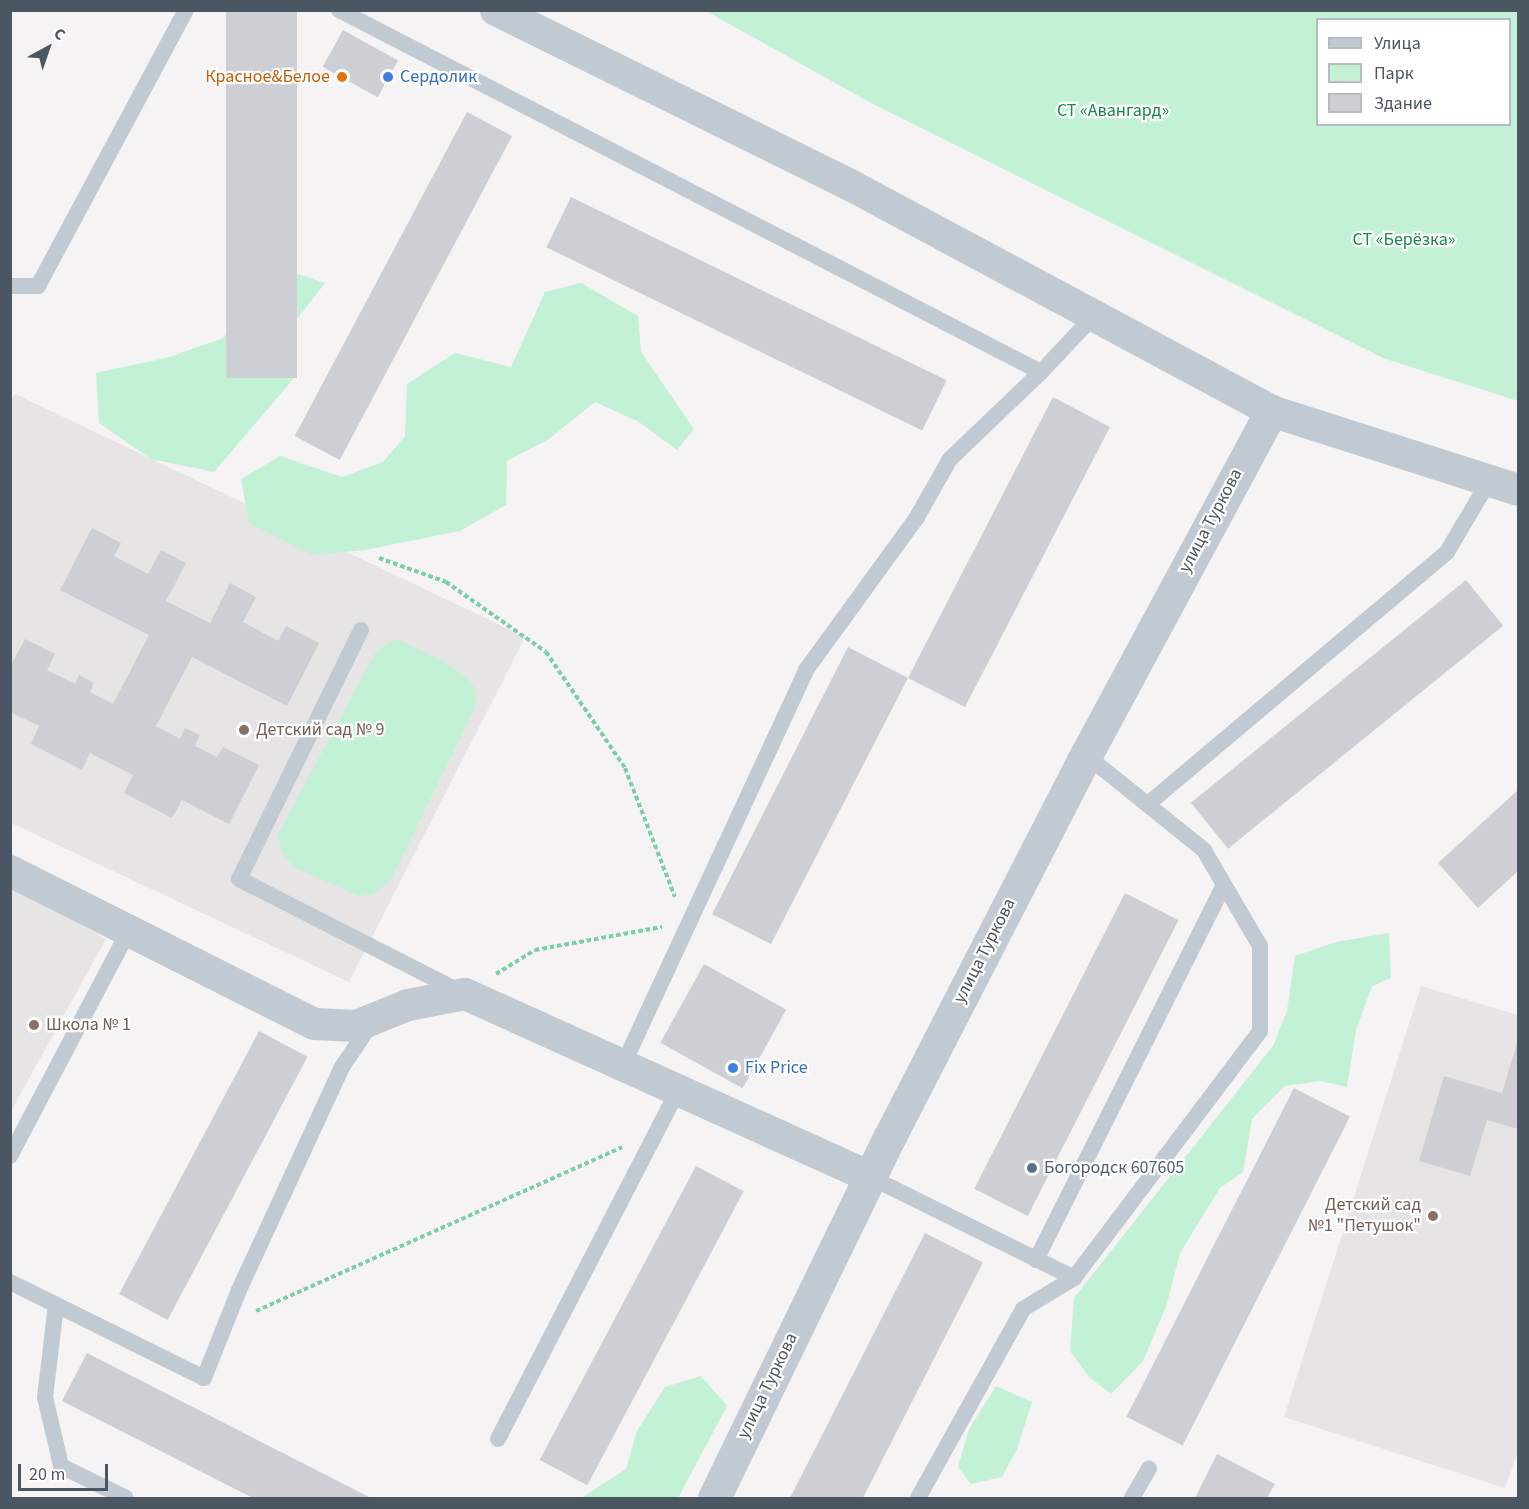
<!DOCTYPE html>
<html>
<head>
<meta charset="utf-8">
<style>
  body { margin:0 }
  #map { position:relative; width:1529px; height:1509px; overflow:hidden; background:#f5f3f3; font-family:"Source Sans 3",sans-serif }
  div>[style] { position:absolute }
  .education>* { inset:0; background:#e6e4e5 }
  .green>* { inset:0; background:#c3f1d5 }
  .building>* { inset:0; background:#cdcfd5; transform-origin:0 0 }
  .path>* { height:4px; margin-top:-2px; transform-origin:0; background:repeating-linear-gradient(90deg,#7ad0a6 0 4.5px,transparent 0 7.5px) }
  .service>* { height:16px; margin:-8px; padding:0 8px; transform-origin:8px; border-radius:8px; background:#c1cad2 }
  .minor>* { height:32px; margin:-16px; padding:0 16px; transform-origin:16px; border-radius:16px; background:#c1cad2 }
  .tertiary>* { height:33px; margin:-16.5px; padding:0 16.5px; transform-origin:16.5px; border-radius:16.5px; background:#c1cad2 }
  .dots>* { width:16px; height:16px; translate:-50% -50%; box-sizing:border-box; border:3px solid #fff; border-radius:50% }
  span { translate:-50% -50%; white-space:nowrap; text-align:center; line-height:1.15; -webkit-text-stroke:4.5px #fff; paint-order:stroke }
  .food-label { font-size:18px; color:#c56008 }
  .right { translate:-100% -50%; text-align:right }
  .shop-label { font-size:18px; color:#366cbe }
  .left { translate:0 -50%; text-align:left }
  .park-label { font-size:18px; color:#17864f }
  .street-label { font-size:18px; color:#4a5661 }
  .education-label { font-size:18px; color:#785e54 }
  .service-label { font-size:18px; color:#4e5e75 }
  .frame { position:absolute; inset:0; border:12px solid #4a5661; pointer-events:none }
  .legend { position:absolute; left:1316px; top:18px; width:195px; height:108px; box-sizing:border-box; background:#fff; border:2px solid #b7bbc0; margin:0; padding:8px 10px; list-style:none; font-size:18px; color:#4a5661 }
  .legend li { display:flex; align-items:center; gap:12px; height:30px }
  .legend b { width:30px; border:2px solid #b7bbc0 }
  .north { position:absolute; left:18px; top:18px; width:60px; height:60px; -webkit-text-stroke:4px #fff; paint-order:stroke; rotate:40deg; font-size:16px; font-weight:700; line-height:24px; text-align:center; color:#4a5661 }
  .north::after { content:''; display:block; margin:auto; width:21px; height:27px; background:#4a5661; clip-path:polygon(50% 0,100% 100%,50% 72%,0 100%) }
  .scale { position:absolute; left:18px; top:1464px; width:90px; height:27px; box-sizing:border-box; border:3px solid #4a5661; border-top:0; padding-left:8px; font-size:18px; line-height:21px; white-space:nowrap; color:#4a5661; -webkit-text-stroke:4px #fff; paint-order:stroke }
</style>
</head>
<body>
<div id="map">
  <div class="education">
    <div style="clip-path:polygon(15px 394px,525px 637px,349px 982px,11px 823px,10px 401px)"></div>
    <div style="clip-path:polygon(11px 886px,106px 939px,11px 1111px)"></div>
    <div style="clip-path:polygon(1421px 986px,1518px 1015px,1518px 1451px,1505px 1488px,1284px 1417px)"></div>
  </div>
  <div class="green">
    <div style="clip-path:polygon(evenodd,706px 11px,1518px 11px,1518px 401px,1383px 358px,873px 104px,706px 11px,1318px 20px,1510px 20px,1510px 124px,1318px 124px,1318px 20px)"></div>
    <div style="clip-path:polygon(283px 269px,325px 283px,290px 328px,295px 377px,214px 472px,151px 459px,99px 423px,96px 373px,170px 357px,223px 338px,256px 294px)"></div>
    <div style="clip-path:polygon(581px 283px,638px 316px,641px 352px,694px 429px,677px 450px,639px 422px,595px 402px,549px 439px,507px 461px,506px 505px,460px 531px,365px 550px,312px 555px,249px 523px,241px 479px,280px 456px,342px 477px,383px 462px,405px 436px,407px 384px,455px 353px,511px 367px,545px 292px)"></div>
    <div style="clip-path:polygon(396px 639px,440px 659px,469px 679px,477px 693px,474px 710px,390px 881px,373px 894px,359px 896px,294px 867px,283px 854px,277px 836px,377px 650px)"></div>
    <div style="clip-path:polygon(1389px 933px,1391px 978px,1372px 986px,1356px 1030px,1347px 1087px,1320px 1081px,1285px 1086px,1252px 1119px,1243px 1172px,1220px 1188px,1180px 1253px,1166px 1307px,1143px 1361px,1111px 1394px,1089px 1377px,1070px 1351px,1074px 1298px,1273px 1046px,1287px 1011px,1295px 956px,1336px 942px)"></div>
    <div style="clip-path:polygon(701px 1376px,727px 1406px,678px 1498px,581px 1498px,626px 1469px,637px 1431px,665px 1387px)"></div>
    <div style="clip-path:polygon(996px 1386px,1032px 1402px,1017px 1449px,1002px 1477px,971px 1484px,958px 1467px,969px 1429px)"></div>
  </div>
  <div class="building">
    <div style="left:226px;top:10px;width:71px;height:368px"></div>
    <div style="left:343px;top:30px;width:63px;height:42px;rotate:29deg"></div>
    <div style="left:467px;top:112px;width:51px;height:367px;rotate:28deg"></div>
    <div style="left:571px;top:197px;width:418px;height:56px;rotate:26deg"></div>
    <div style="clip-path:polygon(1053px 397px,1110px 427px,965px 707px,908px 678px,771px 944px,712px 914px,848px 647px,908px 678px)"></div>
    <div style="clip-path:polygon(92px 528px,121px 543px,114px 556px,148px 574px,161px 550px,186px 563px,166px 601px,210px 623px,230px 583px,256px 597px,243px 622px,278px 641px,286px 626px,319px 643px,287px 706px,192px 657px,156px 726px,180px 739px,185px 728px,200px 735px,195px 746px,217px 757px,223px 747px,259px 765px,229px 824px,182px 800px,172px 818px,124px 793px,133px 775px,90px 753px,82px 770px,31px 744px,39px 726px,10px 712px,10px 667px,25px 639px,55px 654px,47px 670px,75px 684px,79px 675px,94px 683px,90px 692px,113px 704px,149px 635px,60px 590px)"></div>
    <div style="left:1466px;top:580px;width:59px;height:354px;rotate:51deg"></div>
    <div style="clip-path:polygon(1518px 790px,1518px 871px,1478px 908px,1438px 863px)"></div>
    <div style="left:1125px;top:893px;width:60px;height:332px;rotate:27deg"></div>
    <div style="left:704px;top:964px;width:94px;height:90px;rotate:29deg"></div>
    <div style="left:259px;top:1031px;width:55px;height:298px;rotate:28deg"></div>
    <div style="clip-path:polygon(1518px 1040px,1518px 1129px,1487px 1120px,1470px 1176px,1419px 1161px,1444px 1076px,1502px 1093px)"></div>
    <div style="left:1294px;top:1088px;width:63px;height:369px;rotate:27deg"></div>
    <div style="left:696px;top:1166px;width:54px;height:333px;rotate:28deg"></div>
    <div style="left:925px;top:1233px;width:65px;height:296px;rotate:27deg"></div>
    <div style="clip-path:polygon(87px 1353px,371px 1498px,253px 1498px,62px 1401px)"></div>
    <div style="clip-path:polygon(1217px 1454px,1275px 1484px,1267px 1498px,1195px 1498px)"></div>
  </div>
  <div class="path">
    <div style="left:379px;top:558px;width:71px;rotate:19.7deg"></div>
    <div style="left:446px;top:582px;width:122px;rotate:35deg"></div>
    <div style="left:546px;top:652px;width:140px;rotate:55.7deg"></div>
    <div style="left:625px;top:768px;width:138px;rotate:68.8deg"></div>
    <div style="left:496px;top:974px;width:46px;rotate:-31.6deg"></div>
    <div style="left:535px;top:950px;width:129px;rotate:-10.3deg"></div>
    <div style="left:256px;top:1311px;width:401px;rotate:-24.1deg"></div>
  </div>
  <div class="service">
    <div style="left:339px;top:10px;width:790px;rotate:27.28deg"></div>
    <div style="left:1041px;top:372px;width:77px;rotate:-46.6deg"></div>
    <div style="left:10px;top:286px;width:28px"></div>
    <div style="left:38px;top:286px;width:313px;rotate:-61.8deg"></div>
    <div style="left:361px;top:630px;width:277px;rotate:116.1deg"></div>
    <div style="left:239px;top:879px;width:249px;rotate:27deg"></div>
    <div style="left:1148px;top:804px;width:391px;rotate:-40.1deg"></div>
    <div style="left:1447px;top:552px;width:82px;rotate:-59.4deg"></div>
    <div style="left:623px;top:1065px;width:435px;rotate:-65.1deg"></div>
    <div style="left:806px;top:670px;width:189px;rotate:-54deg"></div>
    <div style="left:917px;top:517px;width:67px;rotate:-60.4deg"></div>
    <div style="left:950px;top:459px;width:126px;rotate:-43.7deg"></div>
    <div style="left:10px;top:1156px;width:255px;rotate:-62.2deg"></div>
    <div style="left:870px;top:1177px;width:228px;rotate:26.3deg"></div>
    <div style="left:1036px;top:1260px;width:419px;rotate:-63.4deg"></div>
    <div style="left:10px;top:1282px;width:216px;rotate:26.3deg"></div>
    <div style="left:204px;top:1378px;width:95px;rotate:-68.3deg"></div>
    <div style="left:239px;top:1290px;width:246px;rotate:-65.2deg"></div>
    <div style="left:342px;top:1067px;width:52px;rotate:-56deg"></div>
    <div style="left:56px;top:1305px;width:93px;rotate:96.8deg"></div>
    <div style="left:45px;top:1397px;width:71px;rotate:76.9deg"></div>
    <div style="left:61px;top:1466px;width:72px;rotate:26.2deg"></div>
    <div style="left:498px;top:1439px;width:392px;rotate:-62.7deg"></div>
    <div style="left:918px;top:1498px;width:216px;rotate:-60.9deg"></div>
    <div style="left:1023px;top:1309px;width:60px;rotate:-31.3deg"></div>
    <div style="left:1074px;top:1278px;width:309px;rotate:-53deg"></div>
    <div style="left:1260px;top:1031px;width:85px;rotate:-90deg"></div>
    <div style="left:1260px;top:946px;width:111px;rotate:-120.3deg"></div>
    <div style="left:1204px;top:850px;width:151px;rotate:-141.2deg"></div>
    <div style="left:1132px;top:1498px;width:34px;rotate:-60deg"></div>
  </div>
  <div class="minor">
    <div style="left:496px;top:10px;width:397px;rotate:26.3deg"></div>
    <div style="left:852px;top:186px;width:476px;rotate:28.2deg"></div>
    <div style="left:1271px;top:411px;width:259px;rotate:17.7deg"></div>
    <div style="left:10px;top:871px;width:340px;rotate:26.7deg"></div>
    <div style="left:314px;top:1024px;width:42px;rotate:2.7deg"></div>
    <div style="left:356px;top:1026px;width:56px;rotate:-22deg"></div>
    <div style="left:408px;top:1005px;width:58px;rotate:-10.9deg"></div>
    <div style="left:465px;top:994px;width:444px;rotate:24.3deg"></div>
  </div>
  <div class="tertiary">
    <div style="left:714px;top:1498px;width:400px;rotate:-64.1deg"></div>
    <div style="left:889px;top:1138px;width:431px;rotate:-62.8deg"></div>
    <div style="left:1086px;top:755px;width:391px;rotate:-61.7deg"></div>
  </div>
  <div class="dots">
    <div style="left:342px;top:77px;background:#e8710a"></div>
    <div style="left:388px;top:77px;background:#3f7fe0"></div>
    <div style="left:244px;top:730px;background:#8d6e63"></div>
    <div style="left:34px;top:1025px;background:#8d6e63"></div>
    <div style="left:733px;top:1068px;background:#3f7fe0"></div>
    <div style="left:1032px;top:1168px;background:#5c6f8a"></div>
    <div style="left:1433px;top:1216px;background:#8d6e63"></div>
  </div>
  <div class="food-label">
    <span class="right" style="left:330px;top:77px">Красное&amp;Белое</span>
  </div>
  <div class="shop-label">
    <span class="left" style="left:400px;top:77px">Сердолик</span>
    <span class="left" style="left:745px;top:1068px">Fix Price</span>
  </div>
  <div class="park-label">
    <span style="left:1113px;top:111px">СТ «Авангард»</span>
    <span style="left:1404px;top:240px">СТ «Берёзка»</span>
  </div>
  <div class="street-label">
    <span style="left:1211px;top:521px;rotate:-62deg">улица Туркова</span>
    <span style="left:985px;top:951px;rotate:-63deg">улица Туркова</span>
    <span style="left:768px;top:1386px;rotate:-64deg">улица Туркова</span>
  </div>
  <div class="education-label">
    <span class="left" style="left:256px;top:730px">Детский сад № 9</span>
    <span class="left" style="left:46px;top:1025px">Школа № 1</span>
    <span class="right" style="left:1421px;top:1216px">Детский сад<br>№1 "Петушок"</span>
  </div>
  <div class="service-label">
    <span class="left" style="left:1044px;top:1168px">Богородск 607605</span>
  </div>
  <div class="frame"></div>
  <ul class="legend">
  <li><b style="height:8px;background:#c1cad2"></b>Улица</li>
  <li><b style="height:16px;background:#c3f1d5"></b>Парк</li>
  <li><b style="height:16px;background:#cdcfd5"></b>Здание</li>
  </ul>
  <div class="north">С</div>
  <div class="scale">20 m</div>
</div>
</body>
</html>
